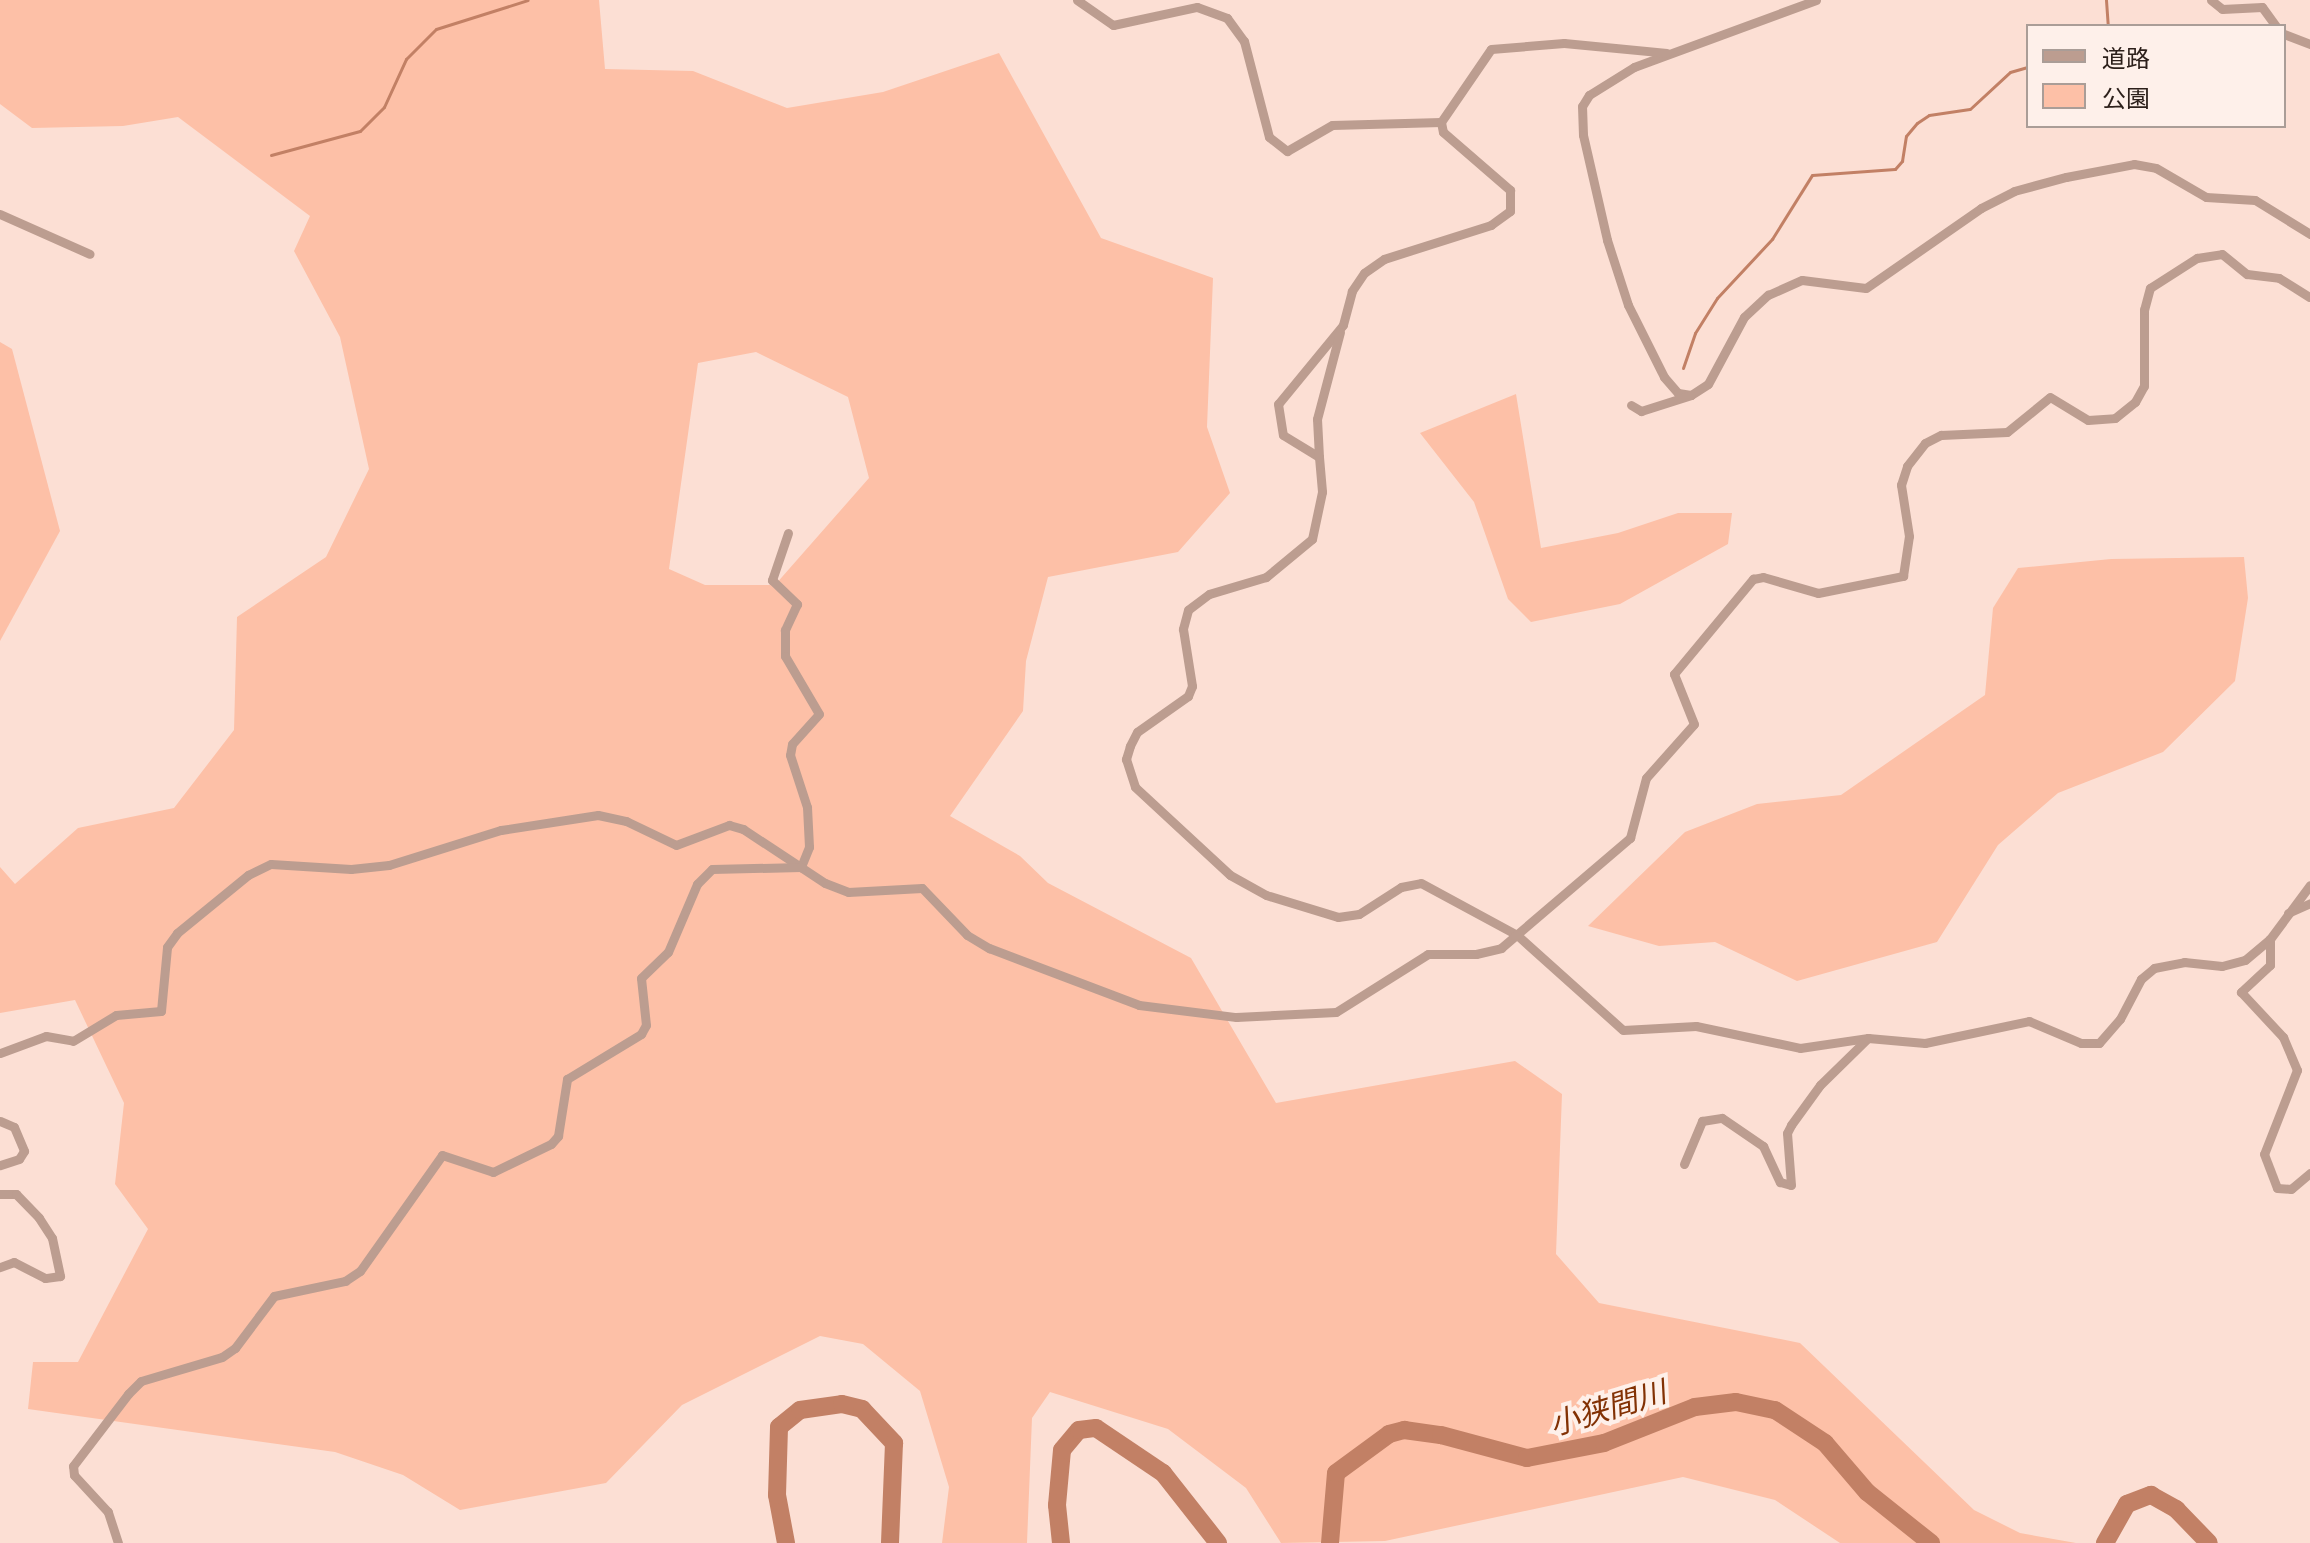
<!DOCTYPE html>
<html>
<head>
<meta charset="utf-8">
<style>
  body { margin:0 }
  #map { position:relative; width:2310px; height:1543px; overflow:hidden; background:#fcdfd4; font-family:Georgia,"Noto Sans JP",serif }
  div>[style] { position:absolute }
  .green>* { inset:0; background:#fdc0a7 }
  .stream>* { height:3px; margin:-1.5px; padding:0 1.5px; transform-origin:1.5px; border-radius:1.5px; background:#c28065 }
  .river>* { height:18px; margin:-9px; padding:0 9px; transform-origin:9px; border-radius:9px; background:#c28065 }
  .street>* { height:9px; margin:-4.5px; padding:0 4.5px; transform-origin:4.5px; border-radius:4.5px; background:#bc9d90 }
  span { translate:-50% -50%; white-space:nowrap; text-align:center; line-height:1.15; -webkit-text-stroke:8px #fef0ea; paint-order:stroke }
  .water-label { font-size:30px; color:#823104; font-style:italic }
  .legend { position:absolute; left:2026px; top:24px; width:260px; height:104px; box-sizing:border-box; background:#fef0ea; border:2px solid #aa9d97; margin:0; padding:10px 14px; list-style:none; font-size:24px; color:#2d201b }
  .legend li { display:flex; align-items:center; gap:16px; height:40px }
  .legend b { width:40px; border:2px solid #aa9d97 }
</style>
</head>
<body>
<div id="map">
  <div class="green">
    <div style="clip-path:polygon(evenodd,0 0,599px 0,605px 69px,693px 71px,787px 108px,883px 92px,999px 53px,1101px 238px,1213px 278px,1207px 427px,1230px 493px,1178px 552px,1048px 577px,1026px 661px,1023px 711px,950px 816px,1020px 856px,1048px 883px,1191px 958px,1276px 1103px,1515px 1061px,1562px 1094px,1556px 1254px,1599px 1303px,1800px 1343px,1974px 1510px,2020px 1533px,2076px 1543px,1840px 1543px,1775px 1500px,1683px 1477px,1385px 1541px,1281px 1543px,1246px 1488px,1168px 1429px,1050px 1392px,1032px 1418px,1027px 1543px,942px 1543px,949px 1487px,920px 1391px,863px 1344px,820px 1336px,682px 1405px,606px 1483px,460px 1510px,403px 1475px,335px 1452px,28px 1409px,33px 1362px,78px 1362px,148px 1229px,115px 1184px,124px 1103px,75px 1000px,0 1013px,0 867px,15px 884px,78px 828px,174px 808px,234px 730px,237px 617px,326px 557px,369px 469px,340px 337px,294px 251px,310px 216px,178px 117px,123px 126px,32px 128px,0 104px,0 0,756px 352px,848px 397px,869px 478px,775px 585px,705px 585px,669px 569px,698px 363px,756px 352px)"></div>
    <div style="clip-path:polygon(0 342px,12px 349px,60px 531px,0 641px)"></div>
    <div style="clip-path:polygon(1516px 394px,1541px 548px,1618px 533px,1678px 513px,1732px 513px,1728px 544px,1620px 604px,1531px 622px,1508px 599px,1474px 502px,1420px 433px)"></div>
    <div style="clip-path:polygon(2244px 557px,2248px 598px,2235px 681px,2163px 752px,2058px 793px,1998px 845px,1937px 942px,1797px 981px,1715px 942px,1659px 946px,1588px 926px,1685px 832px,1757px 804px,1841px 795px,1985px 695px,1993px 608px,2018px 568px,2111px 559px)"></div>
  </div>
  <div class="stream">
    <div style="left:2106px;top:0;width:26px;rotate:86deg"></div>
    <div style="left:271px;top:155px;width:92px;rotate:-15.1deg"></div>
    <div style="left:360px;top:131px;width:34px;rotate:-45deg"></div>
    <div style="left:384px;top:107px;width:53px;rotate:-65.4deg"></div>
    <div style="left:406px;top:59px;width:42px;rotate:-45deg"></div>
    <div style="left:436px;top:29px;width:96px;rotate:-17.5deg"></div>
    <div style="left:1683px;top:368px;width:37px;rotate:-71deg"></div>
    <div style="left:1695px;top:333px;width:41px;rotate:-57.8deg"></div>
    <div style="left:1717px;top:298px;width:81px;rotate:-47deg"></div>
    <div style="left:1772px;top:239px;width:75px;rotate:-58deg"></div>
    <div style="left:1812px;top:175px;width:83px;rotate:-4.1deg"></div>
    <div style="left:1895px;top:169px;width:11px;rotate:-49deg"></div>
    <div style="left:1902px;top:161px;width:25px;rotate:-81deg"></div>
    <div style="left:1906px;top:136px;width:17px;rotate:-50deg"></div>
    <div style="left:1917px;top:123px;width:14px;rotate:-34deg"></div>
    <div style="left:1929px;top:115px;width:41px;rotate:-8.3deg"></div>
    <div style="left:1970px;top:109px;width:54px;rotate:-42.8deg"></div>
    <div style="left:2010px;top:72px;width:19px;rotate:-16deg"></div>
  </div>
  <div class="river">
    <div style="left:786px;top:1543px;width:49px;rotate:-100.6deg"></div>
    <div style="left:777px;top:1495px;width:68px;rotate:-88.3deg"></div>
    <div style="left:779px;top:1427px;width:27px;rotate:-39deg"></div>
    <div style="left:800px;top:1410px;width:42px;rotate:-8.1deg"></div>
    <div style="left:842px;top:1404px;width:21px;rotate:14deg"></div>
    <div style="left:862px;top:1409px;width:47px;rotate:46.7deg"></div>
    <div style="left:894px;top:1443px;width:100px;rotate:92.3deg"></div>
    <div style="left:1061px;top:1543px;width:38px;rotate:-96deg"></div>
    <div style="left:1057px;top:1505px;width:55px;rotate:-84.8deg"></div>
    <div style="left:1062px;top:1450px;width:26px;rotate:-50deg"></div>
    <div style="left:1079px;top:1430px;width:17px;rotate:-7deg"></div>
    <div style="left:1096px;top:1428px;width:81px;rotate:33.9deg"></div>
    <div style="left:1163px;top:1473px;width:89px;rotate:51.8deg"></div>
    <div style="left:1330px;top:1543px;width:70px;rotate:-85.1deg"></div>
    <div style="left:1336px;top:1473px;width:66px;rotate:-36.3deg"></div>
    <div style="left:1389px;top:1434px;width:16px;rotate:-15deg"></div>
    <div style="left:1404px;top:1430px;width:37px;rotate:8deg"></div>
    <div style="left:1441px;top:1435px;width:89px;rotate:15deg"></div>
    <div style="left:1527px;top:1458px;width:78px;rotate:-11deg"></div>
    <div style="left:1604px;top:1443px;width:98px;rotate:-21.6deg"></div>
    <div style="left:1695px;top:1407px;width:41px;rotate:-7deg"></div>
    <div style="left:1736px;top:1402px;width:40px;rotate:12deg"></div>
    <div style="left:1775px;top:1410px;width:60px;rotate:33.4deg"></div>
    <div style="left:1825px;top:1443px;width:65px;rotate:49.4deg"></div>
    <div style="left:1867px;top:1492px;width:82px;rotate:38.6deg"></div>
    <div style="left:2105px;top:1543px;width:45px;rotate:-60.6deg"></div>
    <div style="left:2127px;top:1504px;width:26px;rotate:-21deg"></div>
    <div style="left:2151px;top:1495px;width:29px;rotate:29deg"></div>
    <div style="left:2176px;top:1509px;width:47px;rotate:45.9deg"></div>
  </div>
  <div class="street">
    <div style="left:1077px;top:0;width:44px;rotate:34.8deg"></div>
    <div style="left:1113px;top:25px;width:86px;rotate:-12.1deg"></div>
    <div style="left:1197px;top:7px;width:32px;rotate:20deg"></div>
    <div style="left:1227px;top:18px;width:29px;rotate:54deg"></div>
    <div style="left:1244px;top:41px;width:99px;rotate:75.4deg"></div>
    <div style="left:1269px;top:137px;width:23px;rotate:38deg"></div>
    <div style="left:1287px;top:151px;width:52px;rotate:-30deg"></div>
    <div style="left:1332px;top:125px;width:109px;rotate:-1.6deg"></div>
    <div style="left:1816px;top:0;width:194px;rotate:159.8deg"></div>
    <div style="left:1634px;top:67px;width:53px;rotate:148.1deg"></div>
    <div style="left:1589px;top:95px;width:13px;rotate:122deg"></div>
    <div style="left:1582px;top:106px;width:29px;rotate:88deg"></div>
    <div style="left:1583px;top:135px;width:108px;rotate:77.1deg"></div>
    <div style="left:1607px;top:240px;width:68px;rotate:72.1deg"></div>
    <div style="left:1628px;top:305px;width:80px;rotate:63.4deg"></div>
    <div style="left:1664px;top:377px;width:21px;rotate:49deg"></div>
    <div style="left:1678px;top:393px;width:13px;rotate:9deg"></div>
    <div style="left:1691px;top:395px;width:20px;rotate:-33deg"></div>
    <div style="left:1708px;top:384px;width:76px;rotate:-61.8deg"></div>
    <div style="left:1744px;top:317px;width:33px;rotate:-43deg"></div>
    <div style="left:1768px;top:295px;width:37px;rotate:-24deg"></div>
    <div style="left:1802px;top:280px;width:64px;rotate:7.1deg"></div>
    <div style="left:1866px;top:288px;width:140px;rotate:-34.8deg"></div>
    <div style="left:1981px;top:208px;width:37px;rotate:-27deg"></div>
    <div style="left:2014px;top:191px;width:54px;rotate:-15.1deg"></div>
    <div style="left:2066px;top:177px;width:69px;rotate:-10.8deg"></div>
    <div style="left:2134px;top:164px;width:22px;rotate:10deg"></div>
    <div style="left:2156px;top:168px;width:58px;rotate:30.1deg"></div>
    <div style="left:2206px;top:197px;width:49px;rotate:3.5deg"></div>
    <div style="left:2255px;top:200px;width:65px;rotate:31.7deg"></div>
    <div style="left:2211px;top:0;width:14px;rotate:39deg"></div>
    <div style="left:2222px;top:9px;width:40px;rotate:-2.9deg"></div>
    <div style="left:2262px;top:7px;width:24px;rotate:54deg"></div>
    <div style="left:2284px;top:34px;width:28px;rotate:21deg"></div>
    <div style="left:1441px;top:122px;width:10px;rotate:79deg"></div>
    <div style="left:1443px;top:132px;width:89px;rotate:40.9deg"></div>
    <div style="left:1510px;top:190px;width:21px;rotate:90deg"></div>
    <div style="left:1510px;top:211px;width:24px;rotate:144deg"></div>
    <div style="left:1491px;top:225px;width:112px;rotate:162.4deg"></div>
    <div style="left:1384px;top:259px;width:24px;rotate:145deg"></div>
    <div style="left:1364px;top:273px;width:22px;rotate:124deg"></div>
    <div style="left:1352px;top:291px;width:35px;rotate:105deg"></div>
    <div style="left:1343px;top:325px;width:102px;rotate:129.4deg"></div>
    <div style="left:1278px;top:404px;width:31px;rotate:81deg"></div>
    <div style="left:1283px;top:435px;width:42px;rotate:31.4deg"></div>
    <div style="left:1319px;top:457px;width:35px;rotate:85deg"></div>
    <div style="left:1322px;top:492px;width:48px;rotate:102deg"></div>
    <div style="left:1312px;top:539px;width:60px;rotate:140.4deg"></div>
    <div style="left:1266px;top:577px;width:59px;rotate:163.4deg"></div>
    <div style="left:1209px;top:594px;width:26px;rotate:143deg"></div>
    <div style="left:1188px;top:610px;width:20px;rotate:105deg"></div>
    <div style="left:1183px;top:629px;width:58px;rotate:81deg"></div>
    <div style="left:1192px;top:686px;width:11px;rotate:112deg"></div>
    <div style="left:1188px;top:696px;width:62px;rotate:144.8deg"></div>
    <div style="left:1137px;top:732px;width:16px;rotate:117deg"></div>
    <div style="left:1130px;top:746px;width:14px;rotate:107deg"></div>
    <div style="left:1126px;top:759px;width:29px;rotate:72deg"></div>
    <div style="left:1135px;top:787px;width:129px;rotate:42.8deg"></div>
    <div style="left:1230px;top:875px;width:41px;rotate:29.1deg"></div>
    <div style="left:1266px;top:895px;width:75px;rotate:17deg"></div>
    <div style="left:1338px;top:917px;width:21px;rotate:-8deg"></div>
    <div style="left:1359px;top:914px;width:50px;rotate:-32.7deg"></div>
    <div style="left:1401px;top:887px;width:20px;rotate:-11deg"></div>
    <div style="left:1421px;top:883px;width:109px;rotate:28.4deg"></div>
    <div style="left:1517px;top:935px;width:142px;rotate:41.9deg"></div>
    <div style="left:1623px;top:1030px;width:73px;rotate:-3.1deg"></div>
    <div style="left:1696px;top:1026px;width:106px;rotate:11.9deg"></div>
    <div style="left:1800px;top:1048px;width:69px;rotate:-8.4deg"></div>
    <div style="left:1868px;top:1038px;width:57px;rotate:5deg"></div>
    <div style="left:1925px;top:1043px;width:106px;rotate:-11.9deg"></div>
    <div style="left:2029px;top:1021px;width:56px;rotate:22.9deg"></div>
    <div style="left:2081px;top:1043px;width:18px"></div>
    <div style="left:2099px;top:1043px;width:32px;rotate:-49deg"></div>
    <div style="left:2120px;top:1019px;width:45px;rotate:-62.3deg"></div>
    <div style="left:2141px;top:979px;width:17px;rotate:-40deg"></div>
    <div style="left:2154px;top:968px;width:31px;rotate:-11deg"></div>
    <div style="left:2184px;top:962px;width:38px;rotate:6deg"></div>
    <div style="left:2222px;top:966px;width:24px;rotate:-15deg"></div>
    <div style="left:2245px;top:960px;width:33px;rotate:-40deg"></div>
    <div style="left:2270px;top:939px;width:67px;rotate:-53.5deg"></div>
    <div style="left:1441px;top:122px;width:88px;rotate:-55.6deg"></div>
    <div style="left:1491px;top:49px;width:73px;rotate:-4.7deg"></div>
    <div style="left:1564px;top:43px;width:103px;rotate:5.5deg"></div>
    <div style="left:0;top:214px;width:98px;rotate:24deg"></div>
    <div style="left:1631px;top:405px;width:12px;rotate:31deg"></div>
    <div style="left:1641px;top:411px;width:52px;rotate:-17.7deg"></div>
    <div style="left:1319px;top:457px;width:38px;rotate:-93deg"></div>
    <div style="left:1317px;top:419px;width:90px;rotate:-75.2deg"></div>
    <div style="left:788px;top:533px;width:50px;rotate:108.8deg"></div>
    <div style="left:772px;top:580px;width:35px;rotate:44deg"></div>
    <div style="left:797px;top:604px;width:29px;rotate:115deg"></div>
    <div style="left:785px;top:630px;width:26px;rotate:90deg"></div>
    <div style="left:785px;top:656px;width:67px;rotate:59.6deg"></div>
    <div style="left:819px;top:714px;width:40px;rotate:132deg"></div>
    <div style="left:792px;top:744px;width:11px;rotate:100deg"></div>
    <div style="left:790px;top:755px;width:55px;rotate:71.9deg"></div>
    <div style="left:807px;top:807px;width:40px;rotate:87.1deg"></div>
    <div style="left:809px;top:847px;width:22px;rotate:112deg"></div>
    <div style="left:2288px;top:913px;width:24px;rotate:-24deg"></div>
    <div style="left:2270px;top:939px;width:26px;rotate:90deg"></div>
    <div style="left:2270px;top:965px;width:40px;rotate:137deg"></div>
    <div style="left:2241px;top:992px;width:62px;rotate:47deg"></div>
    <div style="left:2283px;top:1037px;width:36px;rotate:67deg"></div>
    <div style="left:2297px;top:1070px;width:90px;rotate:111.4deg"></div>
    <div style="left:2264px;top:1154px;width:36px;rotate:69deg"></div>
    <div style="left:2277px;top:1188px;width:14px;rotate:4deg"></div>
    <div style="left:2291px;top:1189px;width:25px;rotate:-40deg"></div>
    <div style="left:0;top:1053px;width:49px;rotate:-20.3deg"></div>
    <div style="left:46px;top:1036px;width:27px;rotate:10deg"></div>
    <div style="left:73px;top:1041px;width:50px;rotate:-31.2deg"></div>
    <div style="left:116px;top:1015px;width:45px;rotate:-5.1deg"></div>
    <div style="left:161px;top:1011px;width:64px;rotate:-84.6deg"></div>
    <div style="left:167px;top:947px;width:17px;rotate:-54deg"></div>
    <div style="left:177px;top:933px;width:92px;rotate:-39.2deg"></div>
    <div style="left:248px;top:875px;width:25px;rotate:-26deg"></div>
    <div style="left:271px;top:864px;width:80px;rotate:3.6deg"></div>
    <div style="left:351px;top:869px;width:38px;rotate:-6deg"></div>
    <div style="left:389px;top:865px;width:117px;rotate:-17.4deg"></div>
    <div style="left:501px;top:830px;width:98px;rotate:-8.8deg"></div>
    <div style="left:598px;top:815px;width:29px;rotate:12deg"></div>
    <div style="left:626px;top:821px;width:55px;rotate:25.6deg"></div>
    <div style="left:676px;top:845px;width:57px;rotate:-20.7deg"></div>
    <div style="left:729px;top:825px;width:15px;rotate:16deg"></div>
    <div style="left:743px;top:829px;width:98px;rotate:33.4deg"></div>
    <div style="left:825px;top:883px;width:25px;rotate:21deg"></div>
    <div style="left:848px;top:892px;width:74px;rotate:-3.1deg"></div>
    <div style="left:922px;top:888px;width:65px;rotate:46.2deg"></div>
    <div style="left:967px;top:935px;width:26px;rotate:31deg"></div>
    <div style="left:989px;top:948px;width:160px;rotate:20.8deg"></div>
    <div style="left:1139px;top:1005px;width:98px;rotate:7.1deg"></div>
    <div style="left:1236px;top:1017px;width:100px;rotate:-2.9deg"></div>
    <div style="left:1336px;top:1012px;width:109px;rotate:-32.2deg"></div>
    <div style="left:1428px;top:954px;width:48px"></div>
    <div style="left:1476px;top:954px;width:26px;rotate:-13deg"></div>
    <div style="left:1501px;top:948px;width:170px;rotate:-40.5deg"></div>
    <div style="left:1630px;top:838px;width:62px;rotate:-75.1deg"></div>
    <div style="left:1646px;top:778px;width:72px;rotate:-48.4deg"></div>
    <div style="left:1694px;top:724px;width:54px;rotate:-111.8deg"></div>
    <div style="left:1674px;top:674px;width:124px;rotate:-50.3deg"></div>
    <div style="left:1753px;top:579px;width:10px;rotate:-11deg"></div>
    <div style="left:1763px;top:577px;width:57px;rotate:16.2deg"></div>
    <div style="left:1818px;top:593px;width:87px;rotate:-11.3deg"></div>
    <div style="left:1903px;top:576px;width:40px;rotate:-81.5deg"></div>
    <div style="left:1909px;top:536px;width:52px;rotate:-98.9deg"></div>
    <div style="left:1901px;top:485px;width:20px;rotate:-72deg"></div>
    <div style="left:1907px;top:466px;width:29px;rotate:-52deg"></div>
    <div style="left:1925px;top:443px;width:18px;rotate:-27deg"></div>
    <div style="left:1941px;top:435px;width:66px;rotate:-2.6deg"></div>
    <div style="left:2007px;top:432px;width:55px;rotate:-39.1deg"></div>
    <div style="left:2050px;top:397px;width:44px;rotate:31.2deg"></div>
    <div style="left:2088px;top:420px;width:27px;rotate:-4deg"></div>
    <div style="left:2115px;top:418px;width:26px;rotate:-39deg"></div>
    <div style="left:2135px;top:402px;width:18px;rotate:-61deg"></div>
    <div style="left:2144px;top:386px;width:76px;rotate:-90deg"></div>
    <div style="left:2144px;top:310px;width:23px;rotate:-75deg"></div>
    <div style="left:2150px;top:288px;width:56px;rotate:-32.6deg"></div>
    <div style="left:2197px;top:258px;width:25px;rotate:-9deg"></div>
    <div style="left:2222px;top:254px;width:32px;rotate:39deg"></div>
    <div style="left:2247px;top:274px;width:32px;rotate:7deg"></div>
    <div style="left:2279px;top:278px;width:36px;rotate:32deg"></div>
    <div style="left:0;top:1121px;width:15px;rotate:23deg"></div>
    <div style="left:14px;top:1127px;width:26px;rotate:67deg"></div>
    <div style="left:24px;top:1151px;width:9px;rotate:122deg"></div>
    <div style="left:19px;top:1159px;width:20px;rotate:162deg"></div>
    <div style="left:1684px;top:1164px;width:47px;rotate:-67.3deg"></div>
    <div style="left:1702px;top:1121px;width:20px;rotate:-9deg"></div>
    <div style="left:1722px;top:1118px;width:50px;rotate:34.3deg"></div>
    <div style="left:1763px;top:1146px;width:40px;rotate:65deg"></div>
    <div style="left:1780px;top:1182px;width:11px;rotate:15deg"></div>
    <div style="left:1791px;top:1185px;width:52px;rotate:-94.4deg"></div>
    <div style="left:1787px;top:1133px;width:9px;rotate:-63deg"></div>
    <div style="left:1791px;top:1125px;width:49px;rotate:-54.1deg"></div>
    <div style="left:1820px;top:1085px;width:67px;rotate:-44.4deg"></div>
    <div style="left:0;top:1194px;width:16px"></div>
    <div style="left:16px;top:1194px;width:33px;rotate:46deg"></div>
    <div style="left:39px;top:1218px;width:24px;rotate:57deg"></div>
    <div style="left:52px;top:1238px;width:39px;rotate:78deg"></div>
    <div style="left:60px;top:1276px;width:15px;rotate:172deg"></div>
    <div style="left:45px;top:1278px;width:35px;rotate:-153deg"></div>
    <div style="left:14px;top:1262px;width:15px;rotate:160deg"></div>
    <div style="left:118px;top:1543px;width:33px;rotate:-108deg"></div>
    <div style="left:108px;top:1512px;width:50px;rotate:-132.6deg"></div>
    <div style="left:74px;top:1475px;width:9px;rotate:-96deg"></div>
    <div style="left:73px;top:1466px;width:91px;rotate:-52.6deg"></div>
    <div style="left:128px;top:1394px;width:18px;rotate:-45deg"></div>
    <div style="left:141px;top:1381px;width:84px;rotate:-16.5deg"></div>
    <div style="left:222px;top:1357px;width:16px;rotate:-35deg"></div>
    <div style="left:235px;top:1348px;width:65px;rotate:-53.1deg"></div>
    <div style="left:274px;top:1296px;width:73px;rotate:-11.9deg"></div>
    <div style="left:345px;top:1281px;width:18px;rotate:-34deg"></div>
    <div style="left:360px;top:1271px;width:142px;rotate:-54.7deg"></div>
    <div style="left:442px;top:1155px;width:54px;rotate:18.4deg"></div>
    <div style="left:493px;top:1172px;width:64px;rotate:-25.8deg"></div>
    <div style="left:551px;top:1144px;width:11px;rotate:-49deg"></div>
    <div style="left:558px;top:1136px;width:58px;rotate:-81deg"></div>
    <div style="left:567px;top:1079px;width:87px;rotate:-31.3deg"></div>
    <div style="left:641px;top:1034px;width:10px;rotate:-61deg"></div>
    <div style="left:646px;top:1025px;width:47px;rotate:-96.1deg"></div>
    <div style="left:641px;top:978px;width:37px;rotate:-44deg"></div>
    <div style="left:668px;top:952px;width:74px;rotate:-66.9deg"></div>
    <div style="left:697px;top:884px;width:21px;rotate:-45deg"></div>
    <div style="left:712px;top:869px;width:89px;rotate:-1.3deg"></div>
  </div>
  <div class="water-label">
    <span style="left:1607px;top:1406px;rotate:-17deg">小狭間川</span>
  </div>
  <ul class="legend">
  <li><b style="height:10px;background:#bc9d90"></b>道路</li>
  <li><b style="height:22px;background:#fdc0a7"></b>公園</li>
  </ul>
</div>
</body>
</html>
